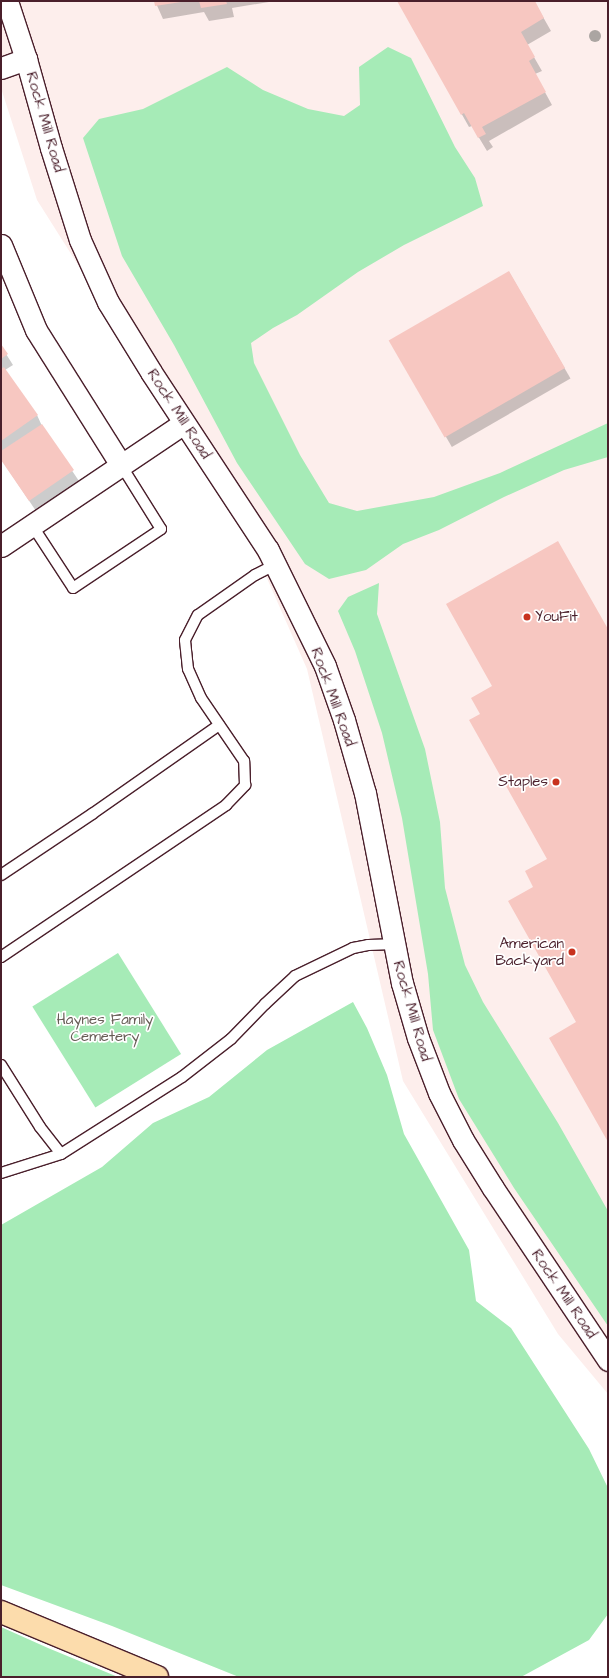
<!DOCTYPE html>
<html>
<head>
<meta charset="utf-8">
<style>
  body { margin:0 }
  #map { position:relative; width:609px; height:1678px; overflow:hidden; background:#fff; font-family:"Architects Daughter",sans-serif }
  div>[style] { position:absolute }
  .built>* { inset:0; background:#fdeeec }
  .green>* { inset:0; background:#a6ebb7; transform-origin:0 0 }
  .shadow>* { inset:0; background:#0003; transform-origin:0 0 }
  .building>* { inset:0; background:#f7c7c1; transform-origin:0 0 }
  .roads { filter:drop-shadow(1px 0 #4a1f2b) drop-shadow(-1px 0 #4a1f2b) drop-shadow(0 1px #4a1f2b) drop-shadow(0 -1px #4a1f2b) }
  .service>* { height:10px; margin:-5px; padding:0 5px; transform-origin:5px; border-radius:5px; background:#fff }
  .minor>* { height:21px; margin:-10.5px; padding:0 10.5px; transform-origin:10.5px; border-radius:10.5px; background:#fff }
  .motorway>* { height:22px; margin:-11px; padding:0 11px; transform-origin:11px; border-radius:11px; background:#fcdcac }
  .trees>* { width:12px; height:12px; margin:-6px; border-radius:50%; background:#aba5a2 }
  .dots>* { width:11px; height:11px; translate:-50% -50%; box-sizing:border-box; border:2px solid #fff; border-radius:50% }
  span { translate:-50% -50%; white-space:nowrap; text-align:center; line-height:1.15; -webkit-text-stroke:3.5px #fff; paint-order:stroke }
  .street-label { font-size:15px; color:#4a1f2b }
  .poi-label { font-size:15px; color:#4a1f2b }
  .left { translate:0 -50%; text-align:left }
  .right { translate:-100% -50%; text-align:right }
  .park-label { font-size:15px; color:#665c55 }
  .frame { position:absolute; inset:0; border:2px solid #4a1f2b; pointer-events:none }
</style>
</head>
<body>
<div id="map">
  <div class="built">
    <div style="clip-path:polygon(1px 1px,608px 1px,608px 1394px,558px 1334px,403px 1081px,307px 669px,246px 531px,37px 200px,1px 88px)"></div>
  </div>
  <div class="green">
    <div style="clip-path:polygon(388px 47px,411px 58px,455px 147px,475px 178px,483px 206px,404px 245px,358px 272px,297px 315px,273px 328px,251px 343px,254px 363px,300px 455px,329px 503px,357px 511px,434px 497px,500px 473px,608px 423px,608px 457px,564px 470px,504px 497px,439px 530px,403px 544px,366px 570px,329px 579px,305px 564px,237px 463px,174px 345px,122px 256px,83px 138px,99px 119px,143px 109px,227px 67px,263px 90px,308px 109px,344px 116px,360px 105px,359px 67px)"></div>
    <div style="clip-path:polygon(379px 583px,377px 614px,425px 749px,440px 822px,445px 888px,465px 965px,483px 1002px,558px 1123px,608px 1211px,608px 1326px,514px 1188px,459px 1099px,433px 1030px,428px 974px,402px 818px,382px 733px,355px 651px,338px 611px,348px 597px)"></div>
    <div style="left:118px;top:953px;width:119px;height:101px;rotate:58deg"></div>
    <div style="clip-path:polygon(353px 1002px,367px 1028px,387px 1075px,404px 1134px,469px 1250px,476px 1301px,511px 1328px,589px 1449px,608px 1488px,608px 1614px,589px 1640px,521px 1677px,239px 1677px,112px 1626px,1px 1585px,1px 1225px,102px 1167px,153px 1123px,209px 1097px,267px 1050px)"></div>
    <div style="clip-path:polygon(1px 1627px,48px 1648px,118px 1677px,1px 1677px)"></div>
  </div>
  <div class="shadow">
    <div style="clip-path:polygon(155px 1px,275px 1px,232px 8px,234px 17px,209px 21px,204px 12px,163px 19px)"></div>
    <div style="clip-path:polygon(398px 1px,534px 1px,551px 31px,527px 45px,542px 71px,535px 74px,552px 105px,489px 141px,493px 147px,487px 151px,472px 126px,469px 127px)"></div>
    <div style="left:509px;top:272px;width:123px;height:137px;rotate:60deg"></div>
    <div style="clip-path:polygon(1px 346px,13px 365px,5px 370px,37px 415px,42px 426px,79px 481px,36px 511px,1px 459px)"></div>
  </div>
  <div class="building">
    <div style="clip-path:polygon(154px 1px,181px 1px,181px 2px,155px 6px)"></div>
    <div style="clip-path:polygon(199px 1px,226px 1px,227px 4px,201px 8px)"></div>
    <div style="clip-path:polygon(397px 1px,535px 1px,544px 18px,521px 32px,535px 57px,529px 61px,546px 92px,482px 127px,486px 134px,478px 138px,464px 113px,461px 115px)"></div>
    <div style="left:509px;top:271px;width:112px;height:139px;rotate:60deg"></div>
    <div style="clip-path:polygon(1px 344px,8px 354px,1px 359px)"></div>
    <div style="clip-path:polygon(4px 367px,38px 415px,1px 441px,1px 369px)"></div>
    <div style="clip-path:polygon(42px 424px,74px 470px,29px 501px,1px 460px,1px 451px)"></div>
    <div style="clip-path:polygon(558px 541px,608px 629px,608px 1142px,549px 1038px,576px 1022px,508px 901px,533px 887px,525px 871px,547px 859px,469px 720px,480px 714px,471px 698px,492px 686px,446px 604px)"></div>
  </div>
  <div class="roads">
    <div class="service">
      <div style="left:32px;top:525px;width:75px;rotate:56.9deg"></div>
      <div style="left:73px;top:588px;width:106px;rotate:-33.8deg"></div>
      <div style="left:161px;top:529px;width:75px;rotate:-122deg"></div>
      <div style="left:1px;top:875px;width:110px;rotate:-33.8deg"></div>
      <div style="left:92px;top:814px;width:155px;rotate:-35deg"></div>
      <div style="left:1px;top:957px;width:272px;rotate:-34deg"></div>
      <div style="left:226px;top:805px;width:28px;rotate:-46deg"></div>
      <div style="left:245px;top:785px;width:24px;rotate:-92deg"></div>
      <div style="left:244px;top:761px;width:76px;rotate:-124.3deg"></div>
      <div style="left:201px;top:698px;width:32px;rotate:-114deg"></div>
      <div style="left:188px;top:669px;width:29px;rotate:-96deg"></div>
      <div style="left:185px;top:640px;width:28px;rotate:-63deg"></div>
      <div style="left:198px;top:615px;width:70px;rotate:-35.1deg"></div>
      <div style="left:255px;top:575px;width:22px;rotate:-27deg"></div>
      <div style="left:1px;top:1065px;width:73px;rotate:57.8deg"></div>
      <div style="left:40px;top:1127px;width:34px;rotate:52deg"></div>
      <div style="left:61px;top:1154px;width:143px;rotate:-32.5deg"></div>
      <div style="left:182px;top:1077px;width:62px;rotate:-37.8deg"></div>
      <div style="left:231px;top:1039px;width:49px;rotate:-45.8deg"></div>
      <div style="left:265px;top:1004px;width:41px;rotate:-43deg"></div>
      <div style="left:295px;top:976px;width:64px;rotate:-25.8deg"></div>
      <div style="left:353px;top:948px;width:15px;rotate:-11deg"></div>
      <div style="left:368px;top:945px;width:25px;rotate:-2deg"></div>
      <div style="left:1px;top:1173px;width:63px;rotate:-17.6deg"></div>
    </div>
    <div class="minor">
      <div style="left:7px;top:1px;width:61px;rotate:71.9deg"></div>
      <div style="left:26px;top:59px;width:92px;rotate:74.3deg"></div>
      <div style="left:51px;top:148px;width:96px;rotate:72.5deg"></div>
      <div style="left:80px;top:240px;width:68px;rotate:65.7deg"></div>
      <div style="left:108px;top:302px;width:82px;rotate:58.4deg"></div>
      <div style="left:151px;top:372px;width:213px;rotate:56.7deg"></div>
      <div style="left:268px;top:550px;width:129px;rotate:63.8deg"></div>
      <div style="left:325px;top:666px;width:57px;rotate:70.6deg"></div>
      <div style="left:344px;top:720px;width:76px;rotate:74deg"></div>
      <div style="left:365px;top:793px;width:194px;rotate:79deg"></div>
      <div style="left:402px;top:983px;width:57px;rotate:73.8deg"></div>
      <div style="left:418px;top:1038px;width:59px;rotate:69.1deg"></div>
      <div style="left:439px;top:1093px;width:53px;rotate:62.9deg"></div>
      <div style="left:463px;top:1140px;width:57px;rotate:58deg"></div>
      <div style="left:493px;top:1188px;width:207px;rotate:56.2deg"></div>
      <div style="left:1px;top:68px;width:27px;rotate:-20deg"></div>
      <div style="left:1px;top:245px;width:92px;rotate:67.6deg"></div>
      <div style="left:36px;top:330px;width:160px;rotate:57.8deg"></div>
      <div style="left:1px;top:546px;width:220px;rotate:-33.9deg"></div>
    </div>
    <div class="motorway">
      <div style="left:1px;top:1612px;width:169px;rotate:22.6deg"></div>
    </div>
  </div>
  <div class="trees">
    <div style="left:595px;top:36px"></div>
  </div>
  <div class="dots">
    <div style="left:527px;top:617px;background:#c8321e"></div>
    <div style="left:556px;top:782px;background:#c8321e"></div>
    <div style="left:572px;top:952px;background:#c8321e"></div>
  </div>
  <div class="street-label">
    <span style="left:45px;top:122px;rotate:74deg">Rock Mill Road</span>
    <span style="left:179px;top:414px;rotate:57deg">Rock Mill Road</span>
    <span style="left:333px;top:697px;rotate:70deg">Rock Mill Road</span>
    <span style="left:412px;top:1011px;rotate:74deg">Rock Mill Road</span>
    <span style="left:564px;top:1294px;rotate:56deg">Rock Mill Road</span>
  </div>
  <div class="poi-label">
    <span class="left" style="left:535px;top:617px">YouFit</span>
    <span class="right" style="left:548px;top:782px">Staples</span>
    <span class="right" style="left:564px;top:952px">American<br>Backyard</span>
  </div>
  <div class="park-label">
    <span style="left:105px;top:1028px">Haynes Family<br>Cemetery</span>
  </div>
  <div class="frame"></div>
</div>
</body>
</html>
